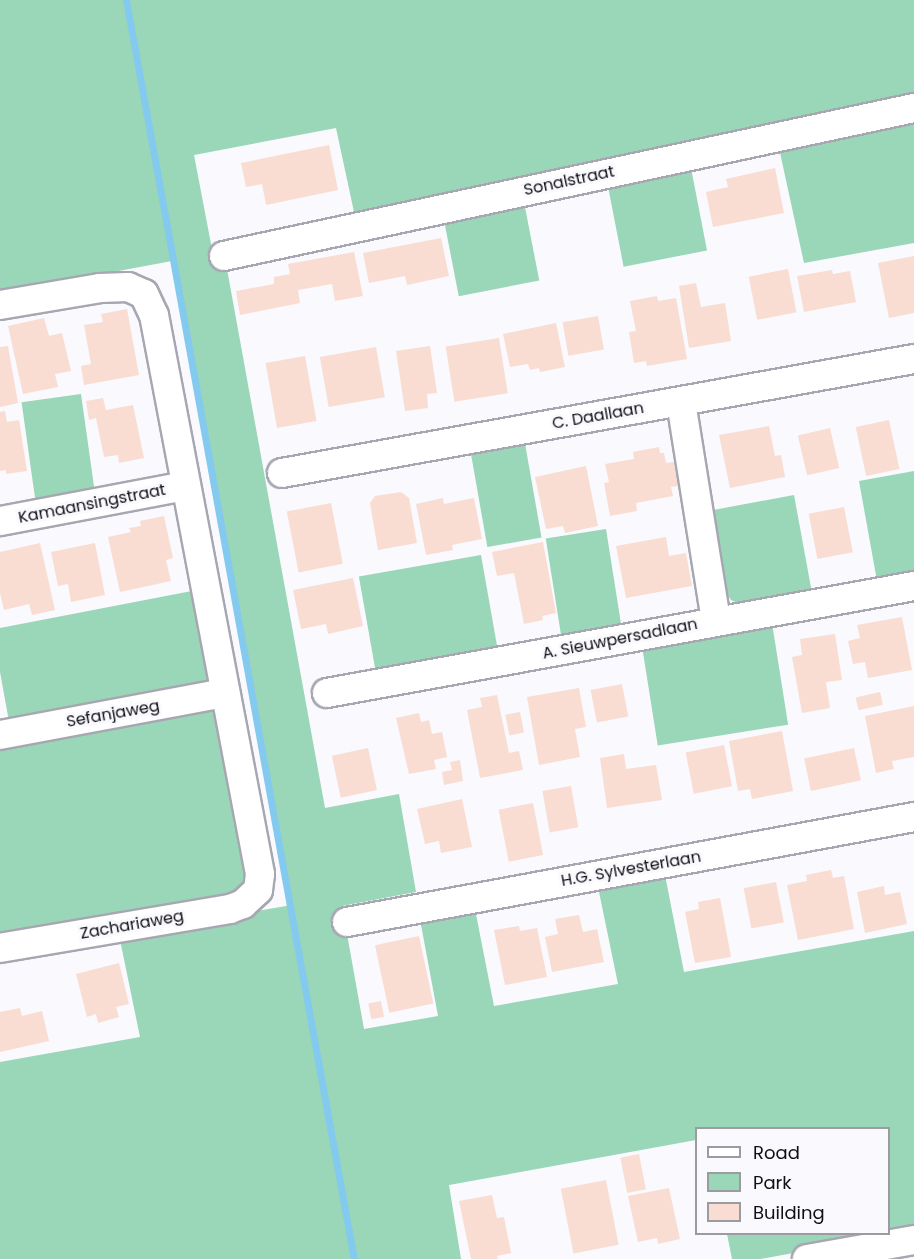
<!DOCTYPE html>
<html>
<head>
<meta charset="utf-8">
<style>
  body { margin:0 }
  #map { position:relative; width:914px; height:1259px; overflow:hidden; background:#f9f9fe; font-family:Poppins,sans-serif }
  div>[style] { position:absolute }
  .green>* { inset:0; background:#9ad6b8; transform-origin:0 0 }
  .stream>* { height:7px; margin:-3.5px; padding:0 3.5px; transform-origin:3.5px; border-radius:3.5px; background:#84caee }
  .building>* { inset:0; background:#f9ddd2; transform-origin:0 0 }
  .roads { filter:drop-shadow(2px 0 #a7a7b1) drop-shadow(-2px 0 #a7a7b1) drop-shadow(0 2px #a7a7b1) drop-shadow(0 -2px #a7a7b1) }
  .minor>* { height:28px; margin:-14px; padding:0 14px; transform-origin:14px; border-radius:14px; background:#fff }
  span { translate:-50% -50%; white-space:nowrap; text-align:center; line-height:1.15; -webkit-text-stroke:6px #f9f9fe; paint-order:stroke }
  .street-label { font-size:16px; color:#100f13 }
  .legend { position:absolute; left:695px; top:1127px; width:195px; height:108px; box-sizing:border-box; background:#f9f9fe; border:2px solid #9c9ba0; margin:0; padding:8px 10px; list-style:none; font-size:18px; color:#100f13 }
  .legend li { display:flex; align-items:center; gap:12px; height:30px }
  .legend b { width:30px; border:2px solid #9c9ba0 }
</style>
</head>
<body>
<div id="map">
  <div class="green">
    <div style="clip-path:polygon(0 0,914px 0,914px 99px,354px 212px,336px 128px,194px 155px,216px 270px,227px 269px,325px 808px,399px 794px,416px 892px,342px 906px,364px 1029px,438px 1016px,419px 914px,474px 904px,494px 1006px,618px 984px,598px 887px,665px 875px,684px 972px,914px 931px,914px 1231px,760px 1259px,732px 1259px,727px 1234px,888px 1234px,888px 1128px,696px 1128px,696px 1140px,449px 1185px,461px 1259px,0 1259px,0 1062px,140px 1037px,119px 935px,292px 905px,172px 261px,0 293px)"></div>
    <div style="clip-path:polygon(914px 120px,914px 243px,804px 263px,779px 148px)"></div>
    <div style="left:691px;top:168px;width:84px;height:85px;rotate:79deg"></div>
    <div style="left:524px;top:202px;width:80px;height:82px;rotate:79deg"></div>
    <div style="left:81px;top:394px;width:104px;height:60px;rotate:82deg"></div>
    <div style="left:524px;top:438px;width:101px;height:55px;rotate:80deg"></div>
    <div style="clip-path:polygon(914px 471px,914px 574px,877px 581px,859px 481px)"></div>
    <div style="clip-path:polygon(794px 495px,812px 593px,740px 604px,731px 600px,723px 587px,708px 511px)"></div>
    <div style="left:606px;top:529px;width:100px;height:61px;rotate:81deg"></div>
    <div style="left:481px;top:555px;width:97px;height:124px;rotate:80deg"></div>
    <div style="clip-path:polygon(197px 590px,216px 687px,10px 727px,0 672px,0 628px)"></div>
    <div style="left:772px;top:623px;width:103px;height:132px;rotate:81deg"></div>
    <div style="clip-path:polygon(220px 701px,253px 869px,243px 894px,0 942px,0 743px)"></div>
  </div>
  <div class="stream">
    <div style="left:126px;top:0;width:1279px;rotate:79.74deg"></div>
  </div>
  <div class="building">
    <div style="clip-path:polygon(329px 145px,338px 190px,266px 205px,262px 184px,246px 187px,241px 163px)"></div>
    <div style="clip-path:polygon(775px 168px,784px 213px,713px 227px,706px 192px,728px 187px,726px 179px)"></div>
    <div style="clip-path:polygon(441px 238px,449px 276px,407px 285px,405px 276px,369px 283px,363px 253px)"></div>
    <div style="clip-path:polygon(354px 252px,363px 296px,335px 301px,332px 284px,298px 290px,300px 303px,240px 315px,236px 291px,274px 284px,274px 277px,290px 274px,288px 264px)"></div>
    <div style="clip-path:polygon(914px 256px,914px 313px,889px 318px,878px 263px)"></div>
    <div style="left:788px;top:269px;width:44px;height:40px;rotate:79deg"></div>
    <div style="clip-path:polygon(832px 270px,833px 274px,850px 271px,856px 302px,804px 312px,797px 276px)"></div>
    <div style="clip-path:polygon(696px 283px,701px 307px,725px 303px,731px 341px,689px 348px,679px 286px)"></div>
    <div style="clip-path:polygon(657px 296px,658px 301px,676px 298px,687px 359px,647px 366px,646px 361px,634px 363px,629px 332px,636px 331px,630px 301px)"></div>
    <div style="clip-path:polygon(127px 309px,139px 375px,84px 385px,81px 366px,91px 364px,84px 325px,103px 322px,101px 314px)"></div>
    <div style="left:598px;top:316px;width:34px;height:36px;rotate:80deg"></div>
    <div style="clip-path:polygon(44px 318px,49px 336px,62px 333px,71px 371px,55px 374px,58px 387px,23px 394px,8px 326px)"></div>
    <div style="clip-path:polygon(556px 323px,565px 367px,540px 372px,539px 368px,530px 370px,528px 364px,510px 367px,503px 334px)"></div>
    <div style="left:499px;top:338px;width:56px;height:54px;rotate:81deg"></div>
    <div style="clip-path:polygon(8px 346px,18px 403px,0 407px,0 347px)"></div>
    <div style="clip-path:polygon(430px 346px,437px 393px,427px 394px,428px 408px,405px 411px,396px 351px)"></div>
    <div style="left:376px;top:347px;width:51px;height:57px;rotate:80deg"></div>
    <div style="left:305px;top:356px;width:66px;height:40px;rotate:80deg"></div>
    <div style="clip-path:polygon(103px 398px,106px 410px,133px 405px,144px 458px,119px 463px,118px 455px,104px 457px,96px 418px,89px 420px,86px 401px)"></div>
    <div style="clip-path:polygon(5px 411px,7px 422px,19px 420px,27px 471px,6px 474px,6px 470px,0 471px,0 412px)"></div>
    <div style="left:889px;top:420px;width:50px;height:34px;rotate:78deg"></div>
    <div style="clip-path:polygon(769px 426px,775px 456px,781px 455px,785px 477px,730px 488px,719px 435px)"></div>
    <div style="left:830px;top:428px;width:41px;height:33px;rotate:77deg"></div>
    <div style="clip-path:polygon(659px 447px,660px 453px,664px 453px,666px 463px,674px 462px,678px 486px,671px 487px,673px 496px,636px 503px,637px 511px,610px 516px,604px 483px,609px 482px,605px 464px,634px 459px,633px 452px)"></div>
    <div style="clip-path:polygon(586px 466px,598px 526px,565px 533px,563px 526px,546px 529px,535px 477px)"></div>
    <div style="clip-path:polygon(401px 492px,409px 498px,417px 543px,378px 550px,370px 503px,375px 496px)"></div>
    <div style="clip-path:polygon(443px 498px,444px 504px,474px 498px,482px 539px,452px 545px,453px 550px,426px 555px,416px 504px)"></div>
    <div style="left:331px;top:503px;width:62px;height:45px;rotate:79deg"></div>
    <div style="left:844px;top:507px;width:46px;height:36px;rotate:79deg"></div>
    <div style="clip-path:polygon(164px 516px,173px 558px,166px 560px,171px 581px,120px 592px,108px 537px,131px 532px,129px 528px,141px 526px,140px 521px)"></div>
    <div style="clip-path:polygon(666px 537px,669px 556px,686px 553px,692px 586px,626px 598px,616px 546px)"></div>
    <div style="clip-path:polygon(543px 542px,556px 613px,542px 616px,543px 620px,524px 624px,514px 573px,497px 576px,492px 552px)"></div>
    <div style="clip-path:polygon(40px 543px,55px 610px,32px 615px,29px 604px,4px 610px,0 593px,0 552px)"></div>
    <div style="clip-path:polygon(95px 543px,105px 595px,71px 602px,68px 584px,58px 586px,51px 552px)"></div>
    <div style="clip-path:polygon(353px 578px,363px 626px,328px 634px,326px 624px,301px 629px,293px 590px)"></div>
    <div style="clip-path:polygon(902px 617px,912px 670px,868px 678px,865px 662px,853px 664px,848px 641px,860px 638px,857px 625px)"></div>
    <div style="clip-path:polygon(835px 634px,842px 680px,826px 682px,830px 708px,802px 713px,792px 657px,802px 655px,800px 639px)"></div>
    <div style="left:622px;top:684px;width:33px;height:32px;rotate:79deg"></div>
    <div style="clip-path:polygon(579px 688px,586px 727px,575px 729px,580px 757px,539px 765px,527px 697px)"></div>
    <div style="left:880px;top:692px;width:13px;height:25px;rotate:77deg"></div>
    <div style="clip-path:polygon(497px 695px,509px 753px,519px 751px,523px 770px,480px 778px,467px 710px,482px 707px,480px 698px)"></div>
    <div style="clip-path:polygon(914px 706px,914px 757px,892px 761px,894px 769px,876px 773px,865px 716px)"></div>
    <div style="left:520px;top:712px;width:21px;height:15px;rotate:79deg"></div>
    <div style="clip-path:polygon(419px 713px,421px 722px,429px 720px,432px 734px,442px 732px,447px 757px,434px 760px,436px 769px,409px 774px,396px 718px)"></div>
    <div style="clip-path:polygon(782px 731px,793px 791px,752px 799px,750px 789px,738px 791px,729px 741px)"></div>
    <div style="left:724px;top:745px;width:42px;height:39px;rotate:79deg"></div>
    <div style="left:368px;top:748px;width:43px;height:37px;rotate:78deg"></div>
    <div style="left:854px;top:748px;width:33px;height:51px;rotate:78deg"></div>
    <div style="clip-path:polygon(624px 754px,626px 769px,656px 765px,662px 800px,607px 808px,600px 758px)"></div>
    <div style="clip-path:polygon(460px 760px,463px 781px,444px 785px,442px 772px,452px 770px,450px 762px)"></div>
    <div style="left:571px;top:786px;width:42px;height:29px;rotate:80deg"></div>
    <div style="clip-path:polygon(462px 799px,472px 847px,441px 853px,439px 841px,425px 844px,417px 809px)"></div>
    <div style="left:533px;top:803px;width:53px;height:35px;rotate:79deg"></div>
    <div style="clip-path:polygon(831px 870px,833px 878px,844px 876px,854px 929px,798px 940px,787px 885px,807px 881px,806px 875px)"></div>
    <div style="left:776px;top:882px;width:41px;height:33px;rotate:79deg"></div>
    <div style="clip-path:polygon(884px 886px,885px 895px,900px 892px,907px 924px,865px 933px,857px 892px)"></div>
    <div style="clip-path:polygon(720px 898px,731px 957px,695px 963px,685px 912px,699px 909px,698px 902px)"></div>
    <div style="clip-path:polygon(579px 915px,583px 932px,597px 929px,604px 962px,552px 972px,545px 937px,558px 934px,555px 919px)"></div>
    <div style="clip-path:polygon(519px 926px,520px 931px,537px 928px,547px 977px,505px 985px,494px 930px)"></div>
    <div style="left:419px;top:936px;width:69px;height:45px;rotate:78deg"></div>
    <div style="clip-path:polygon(119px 963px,129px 1004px,116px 1007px,119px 1017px,98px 1023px,96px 1014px,87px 1017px,76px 974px)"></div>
    <div style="left:381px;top:1001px;width:16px;height:13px;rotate:79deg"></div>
    <div style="clip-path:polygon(20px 1008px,22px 1016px,42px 1011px,49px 1041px,0 1052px,0 1012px)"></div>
    <div style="left:639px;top:1154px;width:36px;height:19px;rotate:79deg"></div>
    <div style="left:606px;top:1180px;width:66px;height:46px;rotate:79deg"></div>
    <div style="clip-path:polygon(669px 1188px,680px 1239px,658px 1244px,657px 1238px,638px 1242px,628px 1196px)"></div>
    <div style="clip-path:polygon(492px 1195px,497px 1218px,504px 1217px,511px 1253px,497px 1256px,498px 1259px,471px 1259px,459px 1201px)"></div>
  </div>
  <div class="roads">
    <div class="minor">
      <div style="left:224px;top:256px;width:706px;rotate:-12.11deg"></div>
      <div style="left:0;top:305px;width:101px;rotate:-9.6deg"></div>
      <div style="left:100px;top:288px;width:28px;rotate:-2deg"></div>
      <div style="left:128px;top:287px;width:17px;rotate:24deg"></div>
      <div style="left:144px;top:294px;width:23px;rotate:65deg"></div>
      <div style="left:154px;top:315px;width:569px;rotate:79.26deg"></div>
      <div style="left:260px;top:874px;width:16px;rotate:97deg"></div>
      <div style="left:258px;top:890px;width:21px;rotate:137deg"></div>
      <div style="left:243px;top:904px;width:14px;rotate:159deg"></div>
      <div style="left:230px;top:909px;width:233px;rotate:170.4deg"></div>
      <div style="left:681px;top:402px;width:222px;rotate:80.9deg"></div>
      <div style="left:282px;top:473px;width:642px;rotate:-10.23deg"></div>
      <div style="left:0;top:521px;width:188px;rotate:-10.7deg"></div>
      <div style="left:327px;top:693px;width:597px;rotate:-10.33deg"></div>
      <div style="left:0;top:735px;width:229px;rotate:-10.6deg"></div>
      <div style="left:347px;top:922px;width:577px;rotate:-10.49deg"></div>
      <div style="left:807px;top:1259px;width:109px;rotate:-10.1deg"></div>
    </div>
  </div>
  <div class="street-label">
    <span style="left:569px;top:181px;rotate:-12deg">Sonalstraat</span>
    <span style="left:598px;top:416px;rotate:-10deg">C. Daallaan</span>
    <span style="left:92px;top:504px;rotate:-11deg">Kamaansingstraat</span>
    <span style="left:620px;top:639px;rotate:-11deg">A. Sieuwpersadlaan</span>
    <span style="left:113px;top:714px;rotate:-10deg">Sefanjaweg</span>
    <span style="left:631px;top:869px;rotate:-10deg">H.G. Sylvesterlaan</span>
    <span style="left:132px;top:925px;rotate:-10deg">Zachariaweg</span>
  </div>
  <ul class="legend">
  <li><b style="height:8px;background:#fff"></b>Road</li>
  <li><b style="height:16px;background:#9ad6b8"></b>Park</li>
  <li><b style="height:16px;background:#f9ddd2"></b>Building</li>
  </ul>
</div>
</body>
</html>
